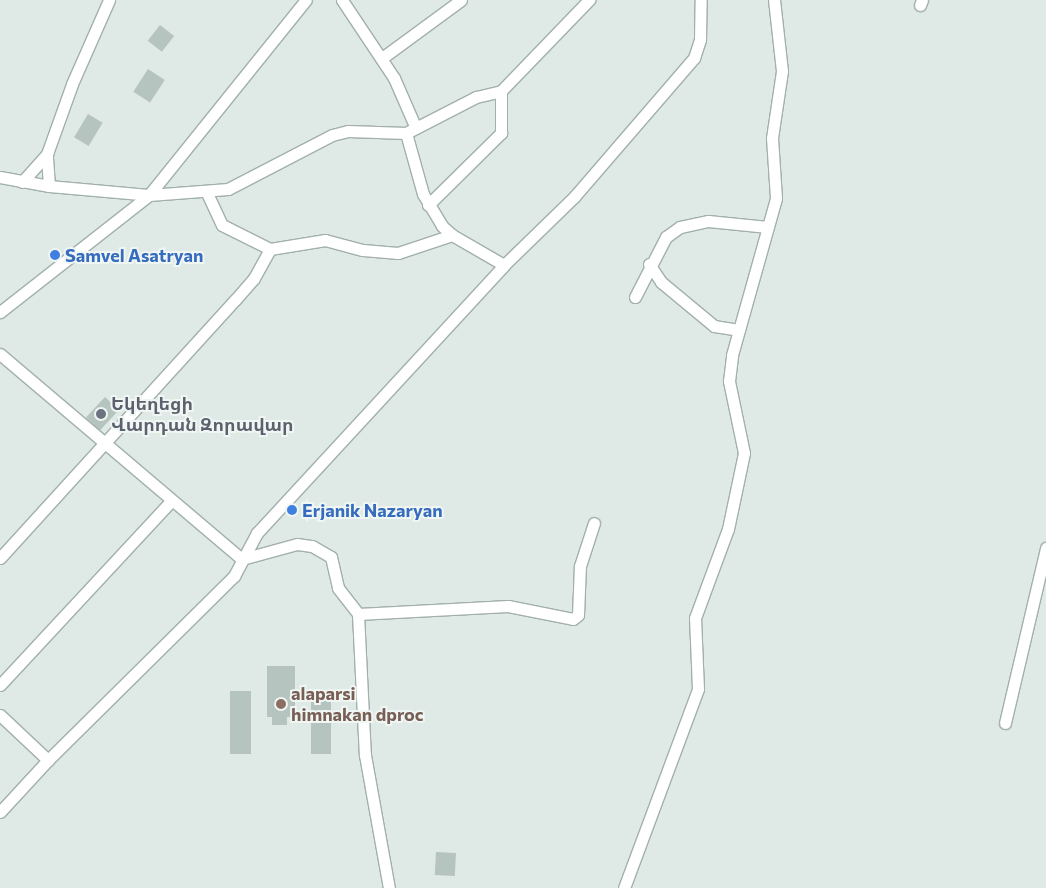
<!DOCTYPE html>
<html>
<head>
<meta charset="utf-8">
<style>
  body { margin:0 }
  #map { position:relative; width:1046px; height:888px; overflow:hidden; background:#dfe9e5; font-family:Commissioner,"Noto Sans Armenian",sans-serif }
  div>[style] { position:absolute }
  .building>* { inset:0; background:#b5c4bf; transform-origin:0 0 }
  .roads { filter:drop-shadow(1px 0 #a2b0ac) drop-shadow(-1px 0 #a2b0ac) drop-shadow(0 1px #a2b0ac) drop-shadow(0 -1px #a2b0ac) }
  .minor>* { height:11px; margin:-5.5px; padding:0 5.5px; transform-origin:5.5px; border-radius:5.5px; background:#fff }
  .dots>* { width:14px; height:14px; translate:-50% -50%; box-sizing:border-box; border:2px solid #eff6f3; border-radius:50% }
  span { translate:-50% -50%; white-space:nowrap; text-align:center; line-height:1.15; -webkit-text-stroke:4px #eff6f3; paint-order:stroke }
  .shop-label { font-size:18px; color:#366cbe; font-weight:700 }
  .left { translate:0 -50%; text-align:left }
  .worship-label { font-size:18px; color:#5b616d; font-weight:700 }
  .education-label { font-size:18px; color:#785e54; font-weight:700 }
</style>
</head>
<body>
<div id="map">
  <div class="building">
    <div style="left:160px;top:25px;width:18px;height:20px;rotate:38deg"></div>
    <div style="left:148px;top:69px;width:20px;height:27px;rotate:33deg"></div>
    <div style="left:88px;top:114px;width:17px;height:27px;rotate:31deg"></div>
    <div style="left:105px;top:397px;width:19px;height:28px;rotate:43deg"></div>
    <div style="clip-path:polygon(267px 666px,295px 666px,295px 717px,287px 717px,287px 725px,272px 725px,272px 717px,267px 717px)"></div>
    <div style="left:230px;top:691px;width:21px;height:63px"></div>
    <div style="left:311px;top:700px;width:20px;height:54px"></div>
    <div style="left:436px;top:852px;width:20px;height:23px;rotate:3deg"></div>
  </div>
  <div class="roads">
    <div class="minor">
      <div style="left:342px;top:0;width:94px;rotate:56.3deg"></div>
      <div style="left:394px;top:78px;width:52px;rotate:66.4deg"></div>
      <div style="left:920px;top:5px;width:5px;rotate:-68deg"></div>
      <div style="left:382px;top:58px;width:98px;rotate:-36.3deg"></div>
      <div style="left:406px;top:133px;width:63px;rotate:74.4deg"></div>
      <div style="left:423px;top:194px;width:37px;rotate:59deg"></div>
      <div style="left:442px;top:226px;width:13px;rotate:42deg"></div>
      <div style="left:0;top:177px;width:50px;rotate:10.4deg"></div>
      <div style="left:49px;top:186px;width:100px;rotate:5.1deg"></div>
      <div style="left:149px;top:195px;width:79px;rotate:-4.3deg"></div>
      <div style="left:228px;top:189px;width:117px;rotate:-27.4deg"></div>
      <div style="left:332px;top:135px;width:16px;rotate:-14deg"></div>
      <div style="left:348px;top:131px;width:58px;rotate:2deg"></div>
      <div style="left:406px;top:133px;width:79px;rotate:-27.2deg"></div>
      <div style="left:476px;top:97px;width:26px;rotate:-13deg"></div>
      <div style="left:501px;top:91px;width:127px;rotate:-46deg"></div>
      <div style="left:22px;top:182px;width:38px;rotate:-48deg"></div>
      <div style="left:49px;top:186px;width:32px;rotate:-94deg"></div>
      <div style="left:47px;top:154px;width:74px;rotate:-70.3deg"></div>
      <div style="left:72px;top:84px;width:92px;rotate:-66.2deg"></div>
      <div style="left:207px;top:193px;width:35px;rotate:65deg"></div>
      <div style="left:222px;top:225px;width:54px;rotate:26.6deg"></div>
      <div style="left:270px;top:249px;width:56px;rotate:-9.3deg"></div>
      <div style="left:325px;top:240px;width:39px;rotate:15deg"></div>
      <div style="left:363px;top:250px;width:35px;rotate:5deg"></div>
      <div style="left:398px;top:253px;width:57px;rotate:-18.4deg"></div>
      <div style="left:452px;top:235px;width:60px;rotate:30deg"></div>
      <div style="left:428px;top:205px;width:103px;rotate:-44.6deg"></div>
      <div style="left:501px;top:133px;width:42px;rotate:-90deg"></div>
      <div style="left:649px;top:264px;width:22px;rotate:56deg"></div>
      <div style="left:661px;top:282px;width:69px;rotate:39.7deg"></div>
      <div style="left:714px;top:326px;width:25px;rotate:9deg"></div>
      <div style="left:635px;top:297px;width:68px;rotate:-62.7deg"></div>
      <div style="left:666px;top:237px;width:17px;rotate:-36deg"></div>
      <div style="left:680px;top:227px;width:29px;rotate:-12deg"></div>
      <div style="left:708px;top:221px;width:60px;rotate:5.7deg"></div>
      <div style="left:0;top:312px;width:189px;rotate:-38.1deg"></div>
      <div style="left:149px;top:195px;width:250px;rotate:-51.2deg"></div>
      <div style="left:0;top:354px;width:317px;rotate:40.3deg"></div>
      <div style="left:242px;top:559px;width:57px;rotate:-15.3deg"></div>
      <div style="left:297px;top:544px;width:15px;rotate:8deg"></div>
      <div style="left:312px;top:546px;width:22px;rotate:30deg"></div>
      <div style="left:331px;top:557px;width:32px;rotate:77deg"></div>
      <div style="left:338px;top:588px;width:33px;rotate:52deg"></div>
      <div style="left:358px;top:614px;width:141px;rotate:87.2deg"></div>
      <div style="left:365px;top:755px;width:135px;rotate:79.8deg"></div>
      <div style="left:0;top:558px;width:349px;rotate:-47.7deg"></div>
      <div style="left:235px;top:300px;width:29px;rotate:-49deg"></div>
      <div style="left:254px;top:278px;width:33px;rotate:-61deg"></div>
      <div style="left:358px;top:614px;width:150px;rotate:-3.1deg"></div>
      <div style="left:508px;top:606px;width:66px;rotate:11.3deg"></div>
      <div style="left:573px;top:619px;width:6px;rotate:-39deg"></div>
      <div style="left:578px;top:615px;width:49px;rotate:-87.7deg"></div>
      <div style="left:580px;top:566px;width:45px;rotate:-72deg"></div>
      <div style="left:0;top:685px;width:251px;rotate:-47.1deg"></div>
      <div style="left:0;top:715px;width:66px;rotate:43.2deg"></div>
      <div style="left:1005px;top:723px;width:180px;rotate:-76.8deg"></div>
      <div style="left:0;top:812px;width:71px;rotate:-47.3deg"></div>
      <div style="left:48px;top:760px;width:262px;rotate:-44.7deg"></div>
      <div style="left:234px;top:576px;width:49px;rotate:-61.9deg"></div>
      <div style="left:257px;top:533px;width:364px;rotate:-47.3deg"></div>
      <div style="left:504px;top:265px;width:98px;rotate:-44.2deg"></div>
      <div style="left:574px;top:197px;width:184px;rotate:-49.2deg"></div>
      <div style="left:694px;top:58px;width:20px;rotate:-72deg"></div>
      <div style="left:700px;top:39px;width:39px;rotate:-89deg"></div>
      <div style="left:624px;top:888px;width:212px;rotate:-69.6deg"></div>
      <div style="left:698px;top:689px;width:71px;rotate:-92.4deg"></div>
      <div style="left:695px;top:618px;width:95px;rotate:-69.7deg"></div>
      <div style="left:728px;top:529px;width:78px;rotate:-78.1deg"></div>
      <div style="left:744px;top:453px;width:74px;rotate:-101.8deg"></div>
      <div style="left:729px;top:381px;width:26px;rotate:-83deg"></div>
      <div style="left:732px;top:355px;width:163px;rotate:-74.3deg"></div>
      <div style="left:776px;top:198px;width:60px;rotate:-93.8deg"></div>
      <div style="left:772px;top:138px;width:68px;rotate:-81.5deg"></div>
      <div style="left:782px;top:71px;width:71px;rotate:-96.4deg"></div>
    </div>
  </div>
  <div class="dots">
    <div style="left:55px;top:255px;background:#3f7fe0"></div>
    <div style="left:101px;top:414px;background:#6b7280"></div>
    <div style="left:292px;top:510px;background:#3f7fe0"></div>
    <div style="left:281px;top:704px;background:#8d6e63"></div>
  </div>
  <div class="shop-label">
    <span class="left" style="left:65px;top:255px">Samvel Asatryan</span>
    <span class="left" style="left:302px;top:510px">Erjanik Nazaryan</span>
  </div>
  <div class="worship-label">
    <span class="left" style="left:111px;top:414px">Եկեղեցի<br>Վարդան Զորավար</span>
  </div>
  <div class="education-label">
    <span class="left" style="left:291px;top:704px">alaparsi<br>himnakan dproc</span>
  </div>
</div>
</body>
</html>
